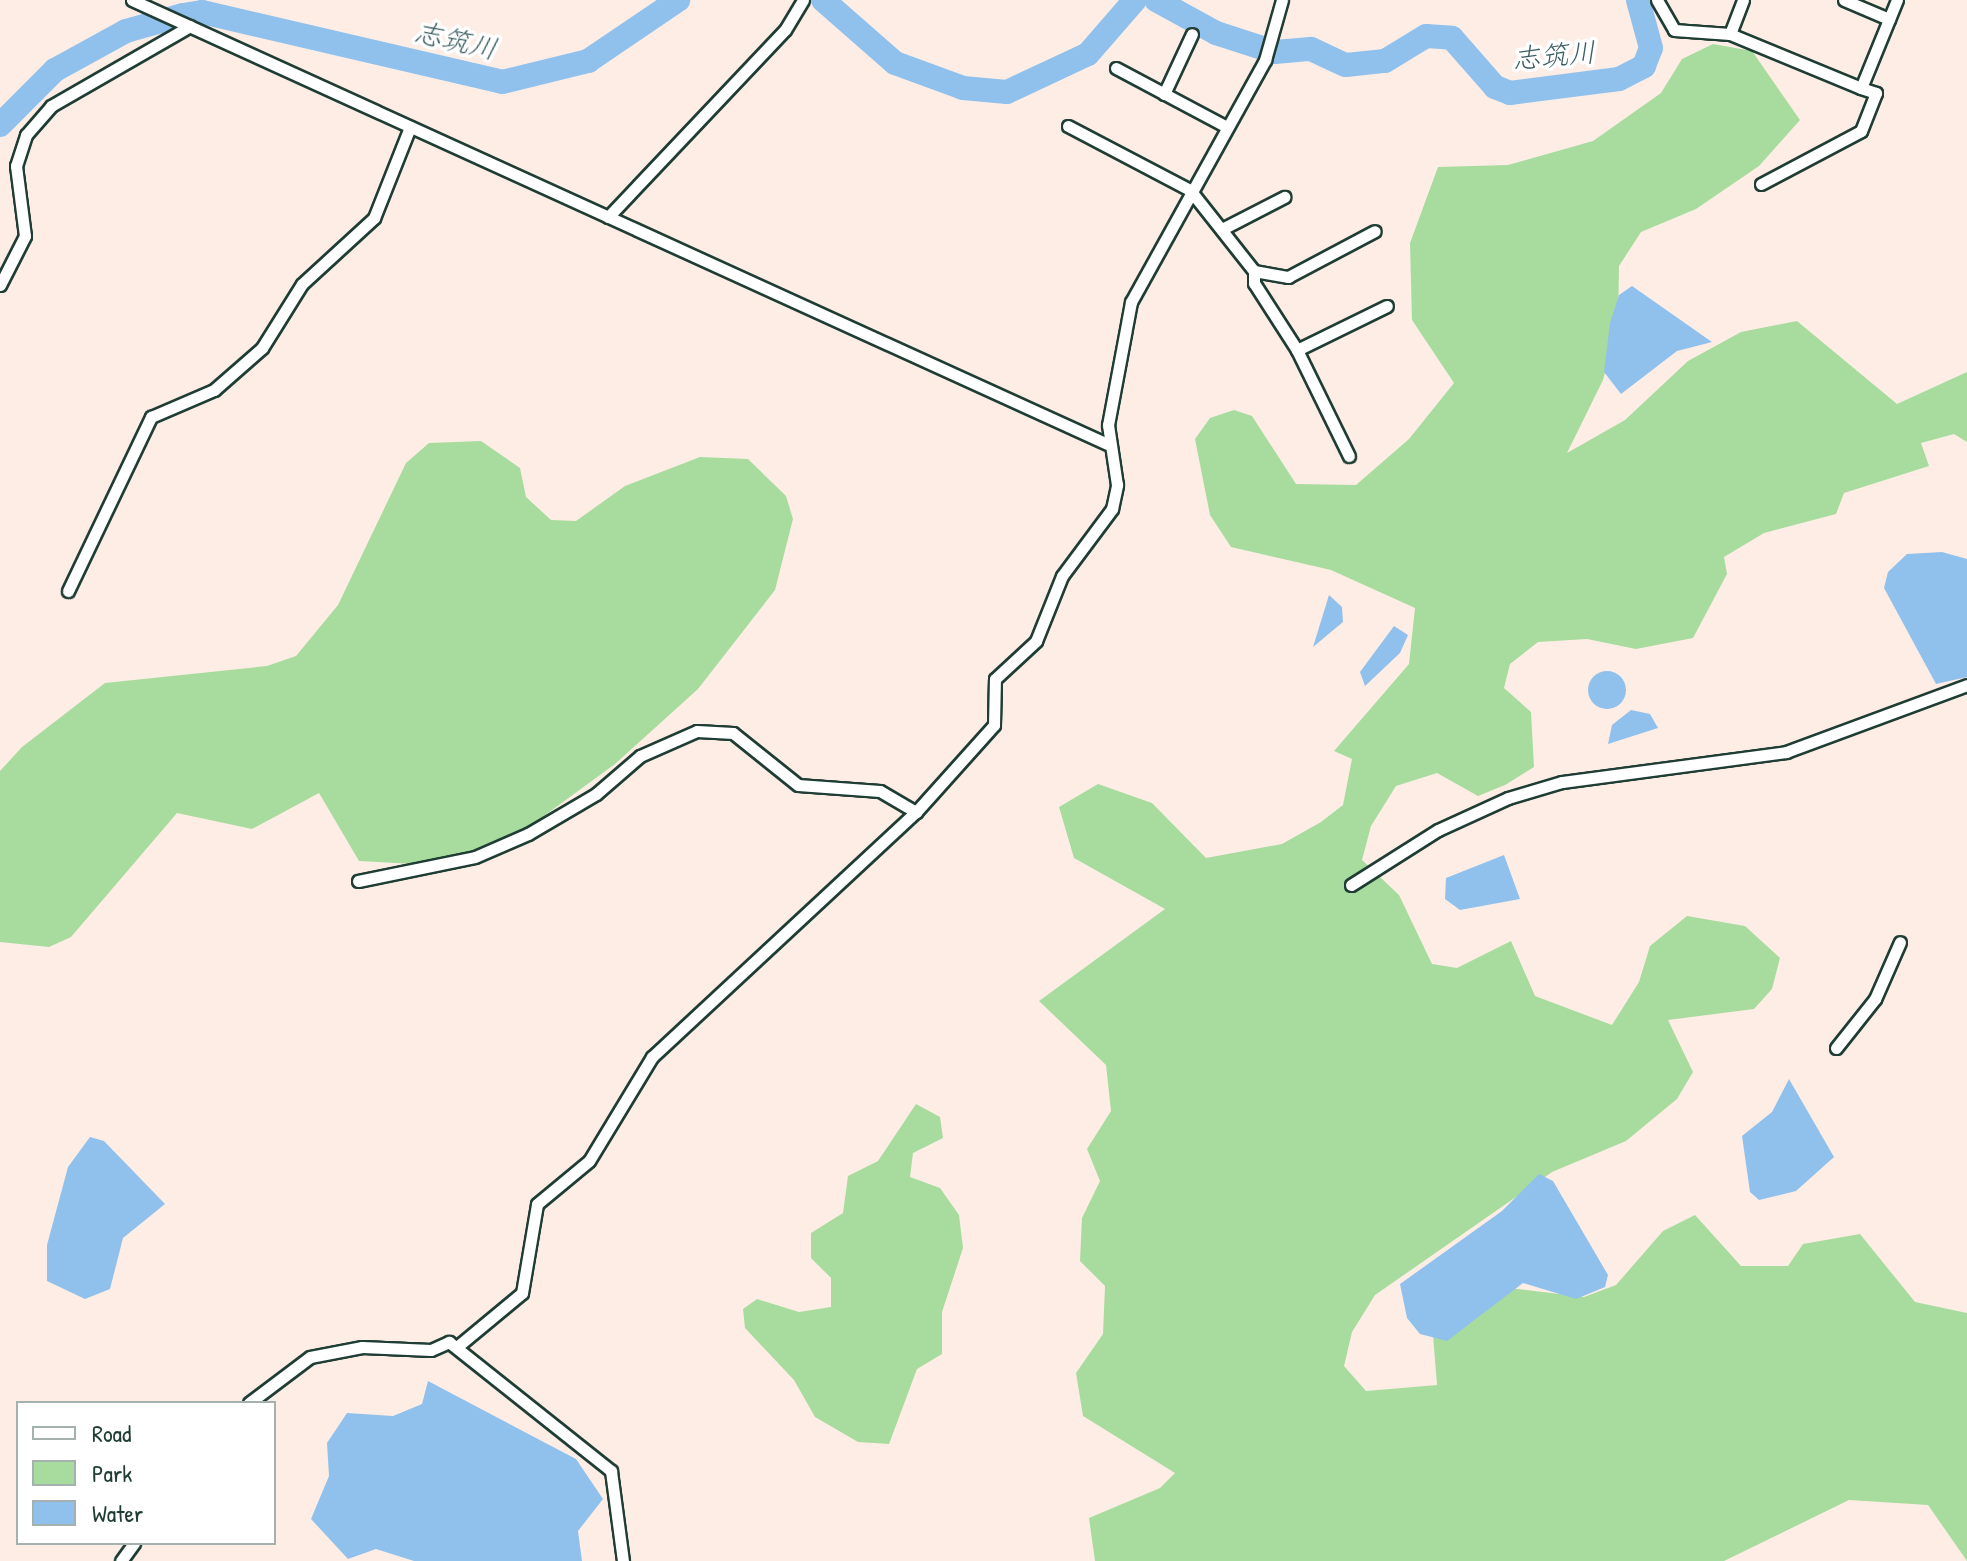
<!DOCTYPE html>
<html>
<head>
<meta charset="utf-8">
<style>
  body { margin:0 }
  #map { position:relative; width:1967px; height:1561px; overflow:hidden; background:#fdede5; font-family:"Patrick Hand","Klee One",sans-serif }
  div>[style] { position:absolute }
  .green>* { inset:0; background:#a8dc9e }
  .water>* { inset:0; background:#90c1ec }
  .round { border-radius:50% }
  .river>* { height:24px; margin:-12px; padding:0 12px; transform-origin:12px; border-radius:12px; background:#90c1ec }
  .roads { filter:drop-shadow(2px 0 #1f3d34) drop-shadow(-2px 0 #1f3d34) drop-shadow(0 2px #1f3d34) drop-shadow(0 -2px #1f3d34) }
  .minor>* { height:11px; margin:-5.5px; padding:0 5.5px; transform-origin:5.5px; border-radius:5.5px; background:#fff }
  span { translate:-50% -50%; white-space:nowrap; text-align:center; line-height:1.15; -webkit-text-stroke:7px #fff; paint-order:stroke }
  .water-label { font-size:28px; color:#3b5e62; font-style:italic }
  .legend { position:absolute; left:16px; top:1401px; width:260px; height:144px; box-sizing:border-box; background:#fff; border:2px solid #a5b1ae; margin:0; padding:10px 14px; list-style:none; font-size:24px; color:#1f3d34 }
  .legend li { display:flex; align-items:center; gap:16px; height:40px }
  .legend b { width:40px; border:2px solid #a5b1ae }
</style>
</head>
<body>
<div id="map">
  <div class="green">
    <div style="clip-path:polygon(1713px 44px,1752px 51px,1800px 120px,1759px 166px,1696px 209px,1641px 232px,1619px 266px,1618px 324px,1603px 380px,1567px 453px,1625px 420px,1688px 361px,1741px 332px,1797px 321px,1897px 404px,1967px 372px,1967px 442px,1954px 434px,1921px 443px,1929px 466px,1844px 493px,1836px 514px,1764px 533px,1724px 557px,1727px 574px,1693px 638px,1636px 649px,1587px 639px,1538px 642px,1510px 664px,1504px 688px,1531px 712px,1534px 767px,1505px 785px,1478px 796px,1437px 773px,1396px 786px,1371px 826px,1362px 860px,1399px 895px,1432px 964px,1457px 968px,1511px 941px,1535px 996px,1612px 1025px,1639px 982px,1650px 946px,1687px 916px,1745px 926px,1780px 958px,1772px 989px,1754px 1009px,1668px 1020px,1693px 1072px,1677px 1099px,1626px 1141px,1552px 1172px,1375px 1295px,1352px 1332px,1344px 1366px,1366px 1391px,1437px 1385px,1433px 1335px,1463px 1313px,1509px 1288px,1584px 1297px,1616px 1285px,1663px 1231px,1695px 1215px,1741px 1266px,1788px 1266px,1803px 1244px,1860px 1234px,1915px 1302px,1967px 1313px,1967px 1561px,1928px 1505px,1849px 1500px,1724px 1561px,1095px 1561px,1089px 1518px,1160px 1488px,1175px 1473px,1083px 1416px,1076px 1373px,1103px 1334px,1105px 1286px,1080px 1261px,1082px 1218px,1100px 1181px,1087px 1149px,1111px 1111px,1106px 1065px,1039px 1001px,1165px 909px,1074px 858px,1059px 807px,1098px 784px,1152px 803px,1206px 858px,1282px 844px,1321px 822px,1343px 805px,1352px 759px,1334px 751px,1409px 664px,1415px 608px,1331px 570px,1231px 547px,1210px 515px,1195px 439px,1210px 418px,1234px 410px,1252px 416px,1296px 484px,1356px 485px,1409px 439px,1454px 383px,1412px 320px,1410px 243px,1438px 167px,1508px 165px,1593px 141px,1661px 93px,1682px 59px)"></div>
    <div style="clip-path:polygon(481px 441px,520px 468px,526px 497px,551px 520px,576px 521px,625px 486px,700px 457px,748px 459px,786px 496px,793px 519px,775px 590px,698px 689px,615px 764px,503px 846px,414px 864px,359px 861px,319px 793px,252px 829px,177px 813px,71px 937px,49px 947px,0 942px,0 771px,22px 747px,105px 683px,267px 666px,296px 656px,338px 605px,406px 463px,429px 443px)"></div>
    <div style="clip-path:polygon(916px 1104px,940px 1117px,943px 1138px,913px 1153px,910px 1177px,940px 1188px,959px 1215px,963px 1248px,942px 1312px,942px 1354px,917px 1369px,889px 1444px,858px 1442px,815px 1417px,794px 1380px,745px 1328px,743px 1309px,757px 1299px,799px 1312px,831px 1307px,831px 1278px,811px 1258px,811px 1233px,843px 1213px,848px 1176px,878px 1161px)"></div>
  </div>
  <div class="water">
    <div style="clip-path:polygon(1632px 286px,1712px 342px,1677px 351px,1621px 394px,1604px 372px,1610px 323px,1619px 295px)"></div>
    <div style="clip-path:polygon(1942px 552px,1967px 559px,1967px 677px,1936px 684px,1884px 588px,1888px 572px,1907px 554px)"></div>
    <div style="clip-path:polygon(1329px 595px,1342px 607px,1343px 622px,1313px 647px)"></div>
    <div style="clip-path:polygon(1394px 626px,1408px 635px,1400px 653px,1365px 686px,1360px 672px)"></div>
    <div class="round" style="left:1588px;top:671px;width:38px;height:38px"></div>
    <div style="clip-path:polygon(1631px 710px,1650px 714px,1658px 728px,1608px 744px,1612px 725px)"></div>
    <div style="clip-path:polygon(1504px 855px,1520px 899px,1460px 910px,1445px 899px,1446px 878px)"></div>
    <div style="clip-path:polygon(1789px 1079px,1834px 1157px,1796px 1191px,1759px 1200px,1750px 1192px,1742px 1136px,1772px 1112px)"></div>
    <div style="clip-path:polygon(90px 1137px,104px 1141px,165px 1204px,123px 1238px,110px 1289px,85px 1299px,47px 1281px,47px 1245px,68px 1167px)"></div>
    <div style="clip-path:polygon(1539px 1174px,1553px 1181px,1608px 1275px,1605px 1287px,1576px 1299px,1523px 1283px,1447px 1341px,1420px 1334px,1407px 1318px,1400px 1284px,1502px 1211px)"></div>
    <div style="clip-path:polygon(428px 1381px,576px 1459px,603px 1499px,578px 1531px,582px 1561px,414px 1561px,376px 1549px,348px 1559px,311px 1519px,329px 1476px,327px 1443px,347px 1413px,393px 1416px,422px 1404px)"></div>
  </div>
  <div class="river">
    <div style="left:823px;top:0;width:96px;rotate:41.2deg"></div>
    <div style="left:895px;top:63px;width:72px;rotate:20.2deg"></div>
    <div style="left:963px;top:88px;width:44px;rotate:5.2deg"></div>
    <div style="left:1007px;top:92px;width:89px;rotate:-25.1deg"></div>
    <div style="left:1088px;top:54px;width:72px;rotate:-49deg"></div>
    <div style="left:1156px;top:0;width:68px;rotate:28.8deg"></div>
    <div style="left:1216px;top:33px;width:62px;rotate:17.9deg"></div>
    <div style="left:1275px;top:52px;width:36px;rotate:-5deg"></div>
    <div style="left:1311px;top:49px;width:38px;rotate:25deg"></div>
    <div style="left:1346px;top:65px;width:39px;rotate:-6deg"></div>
    <div style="left:1385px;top:61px;width:48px;rotate:-31.4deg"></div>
    <div style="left:1426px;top:36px;width:26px;rotate:4deg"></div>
    <div style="left:1452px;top:38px;width:65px;rotate:48.7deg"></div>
    <div style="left:1495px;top:87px;width:16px;rotate:22deg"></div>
    <div style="left:1510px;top:93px;width:110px;rotate:-7.3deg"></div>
    <div style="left:1619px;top:79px;width:28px;rotate:-27deg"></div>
    <div style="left:1644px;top:66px;width:19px;rotate:-69deg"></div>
    <div style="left:1651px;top:48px;width:50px;rotate:-105.2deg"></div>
    <div style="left:0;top:125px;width:78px;rotate:-45deg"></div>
    <div style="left:55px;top:70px;width:81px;rotate:-28.8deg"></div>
    <div style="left:126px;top:31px;width:59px;rotate:-15.7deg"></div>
    <div style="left:183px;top:15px;width:19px;rotate:-9deg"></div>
    <div style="left:202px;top:12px;width:308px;rotate:13.1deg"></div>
    <div style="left:502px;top:82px;width:89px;rotate:-13.7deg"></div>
    <div style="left:588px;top:61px;width:109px;rotate:-34.1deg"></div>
  </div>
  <div class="roads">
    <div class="minor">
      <div style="left:132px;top:0;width:1071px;rotate:24.48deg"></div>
      <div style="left:1657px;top:0;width:34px;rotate:60deg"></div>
      <div style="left:1674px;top:30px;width:56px;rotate:4.1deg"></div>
      <div style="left:1730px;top:34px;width:142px;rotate:22.4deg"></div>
      <div style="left:1861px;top:88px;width:95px;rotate:-67.8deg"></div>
      <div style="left:1844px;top:0;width:49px;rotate:22.9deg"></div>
      <div style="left:1730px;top:34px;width:36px;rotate:-69deg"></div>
      <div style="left:1116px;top:68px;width:123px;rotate:28deg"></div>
      <div style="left:1164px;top:94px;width:66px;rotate:-65deg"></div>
      <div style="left:1068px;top:126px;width:138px;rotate:27.7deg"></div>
      <div style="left:1190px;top:190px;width:103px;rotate:51.7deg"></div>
      <div style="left:1254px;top:271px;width:35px;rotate:10deg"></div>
      <div style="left:1288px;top:277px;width:98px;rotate:-27.9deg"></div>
      <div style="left:1761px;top:184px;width:113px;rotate:-27.9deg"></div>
      <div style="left:1861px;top:131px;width:41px;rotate:-68.5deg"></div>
      <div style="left:1876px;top:93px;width:16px;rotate:-162deg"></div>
      <div style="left:608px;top:217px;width:257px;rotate:-46.6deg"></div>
      <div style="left:785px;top:30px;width:35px;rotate:-59deg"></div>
      <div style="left:1224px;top:228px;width:68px;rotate:-27.3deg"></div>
      <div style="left:1254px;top:271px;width:12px;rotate:90deg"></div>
      <div style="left:1254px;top:283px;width:80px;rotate:57.3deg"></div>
      <div style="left:1297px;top:350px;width:100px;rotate:-26.1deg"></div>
      <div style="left:0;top:285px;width:55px;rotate:-63deg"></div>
      <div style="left:25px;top:236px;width:71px;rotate:-97.3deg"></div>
      <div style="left:16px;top:166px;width:33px;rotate:-72deg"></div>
      <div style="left:26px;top:135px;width:38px;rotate:-49deg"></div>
      <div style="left:51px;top:106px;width:160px;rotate:-29.9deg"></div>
      <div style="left:1297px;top:350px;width:118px;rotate:63.9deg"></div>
      <div style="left:68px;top:591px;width:193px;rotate:-64.5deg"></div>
      <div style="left:151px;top:417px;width:69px;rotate:-23.2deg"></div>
      <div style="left:214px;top:390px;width:64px;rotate:-41.2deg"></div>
      <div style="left:262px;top:348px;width:75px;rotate:-58deg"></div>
      <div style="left:302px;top:284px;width:98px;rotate:-42.5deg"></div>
      <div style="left:374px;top:218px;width:98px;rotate:-68.4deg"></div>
      <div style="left:358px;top:881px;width:119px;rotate:-11.6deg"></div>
      <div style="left:475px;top:857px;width:58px;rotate:-23.5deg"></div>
      <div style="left:528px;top:834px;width:79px;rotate:-30.5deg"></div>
      <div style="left:596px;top:794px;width:58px;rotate:-40.8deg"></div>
      <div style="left:640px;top:756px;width:62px;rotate:-23.7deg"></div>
      <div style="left:697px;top:731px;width:36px;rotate:3deg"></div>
      <div style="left:733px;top:733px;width:83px;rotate:38.7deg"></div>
      <div style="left:798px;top:785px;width:82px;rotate:4.2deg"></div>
      <div style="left:880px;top:791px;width:42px;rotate:30.3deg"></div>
      <div style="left:1351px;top:885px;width:103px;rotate:-32.3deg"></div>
      <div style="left:1438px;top:830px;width:77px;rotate:-24.6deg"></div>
      <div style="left:1508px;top:798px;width:56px;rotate:-16.5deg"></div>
      <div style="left:1562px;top:782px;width:226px;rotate:-7.6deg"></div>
      <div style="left:1786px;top:752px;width:193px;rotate:-20.3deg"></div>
      <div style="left:1836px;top:1048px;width:63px;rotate:-51.5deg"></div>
      <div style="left:1875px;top:999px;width:62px;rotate:-66.3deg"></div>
      <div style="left:458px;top:1346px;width:83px;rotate:-39.6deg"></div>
      <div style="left:522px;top:1293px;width:90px;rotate:-80.4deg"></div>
      <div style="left:537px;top:1204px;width:67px;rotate:-39.6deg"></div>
      <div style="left:589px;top:1161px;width:122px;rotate:-58.8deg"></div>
      <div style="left:652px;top:1057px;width:360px;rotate:-42.9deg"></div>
      <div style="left:916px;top:812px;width:117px;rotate:-48.1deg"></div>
      <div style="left:994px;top:725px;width:46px;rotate:-88.8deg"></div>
      <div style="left:995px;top:679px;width:56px;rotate:-42.8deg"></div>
      <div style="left:1036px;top:641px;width:70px;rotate:-68.2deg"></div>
      <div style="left:1062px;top:576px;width:84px;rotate:-53.3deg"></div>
      <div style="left:1112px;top:509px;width:25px;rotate:-78deg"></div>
      <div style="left:1117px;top:485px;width:61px;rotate:-98.5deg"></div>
      <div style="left:1108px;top:425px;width:125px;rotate:-79.4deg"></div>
      <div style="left:1131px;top:302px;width:277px;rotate:-61deg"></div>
      <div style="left:1265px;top:60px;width:62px;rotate:-74.2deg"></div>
      <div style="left:249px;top:1403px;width:76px;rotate:-37deg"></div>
      <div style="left:310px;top:1357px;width:53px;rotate:-10.9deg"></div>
      <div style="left:362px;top:1347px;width:69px;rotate:2.5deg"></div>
      <div style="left:431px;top:1350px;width:20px;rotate:-24deg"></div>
      <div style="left:449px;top:1342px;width:207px;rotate:38.5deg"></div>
      <div style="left:611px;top:1471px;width:91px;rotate:82.4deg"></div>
      <div style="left:121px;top:1561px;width:22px;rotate:-54deg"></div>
    </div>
  </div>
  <div class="water-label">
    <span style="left:456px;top:40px;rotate:13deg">志筑川</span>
    <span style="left:1554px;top:55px;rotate:-5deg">志筑川</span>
  </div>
  <ul class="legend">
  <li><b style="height:10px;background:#fff"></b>Road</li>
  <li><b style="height:22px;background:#a8dc9e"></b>Park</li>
  <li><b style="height:22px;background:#90c1ec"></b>Water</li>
  </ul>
</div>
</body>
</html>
